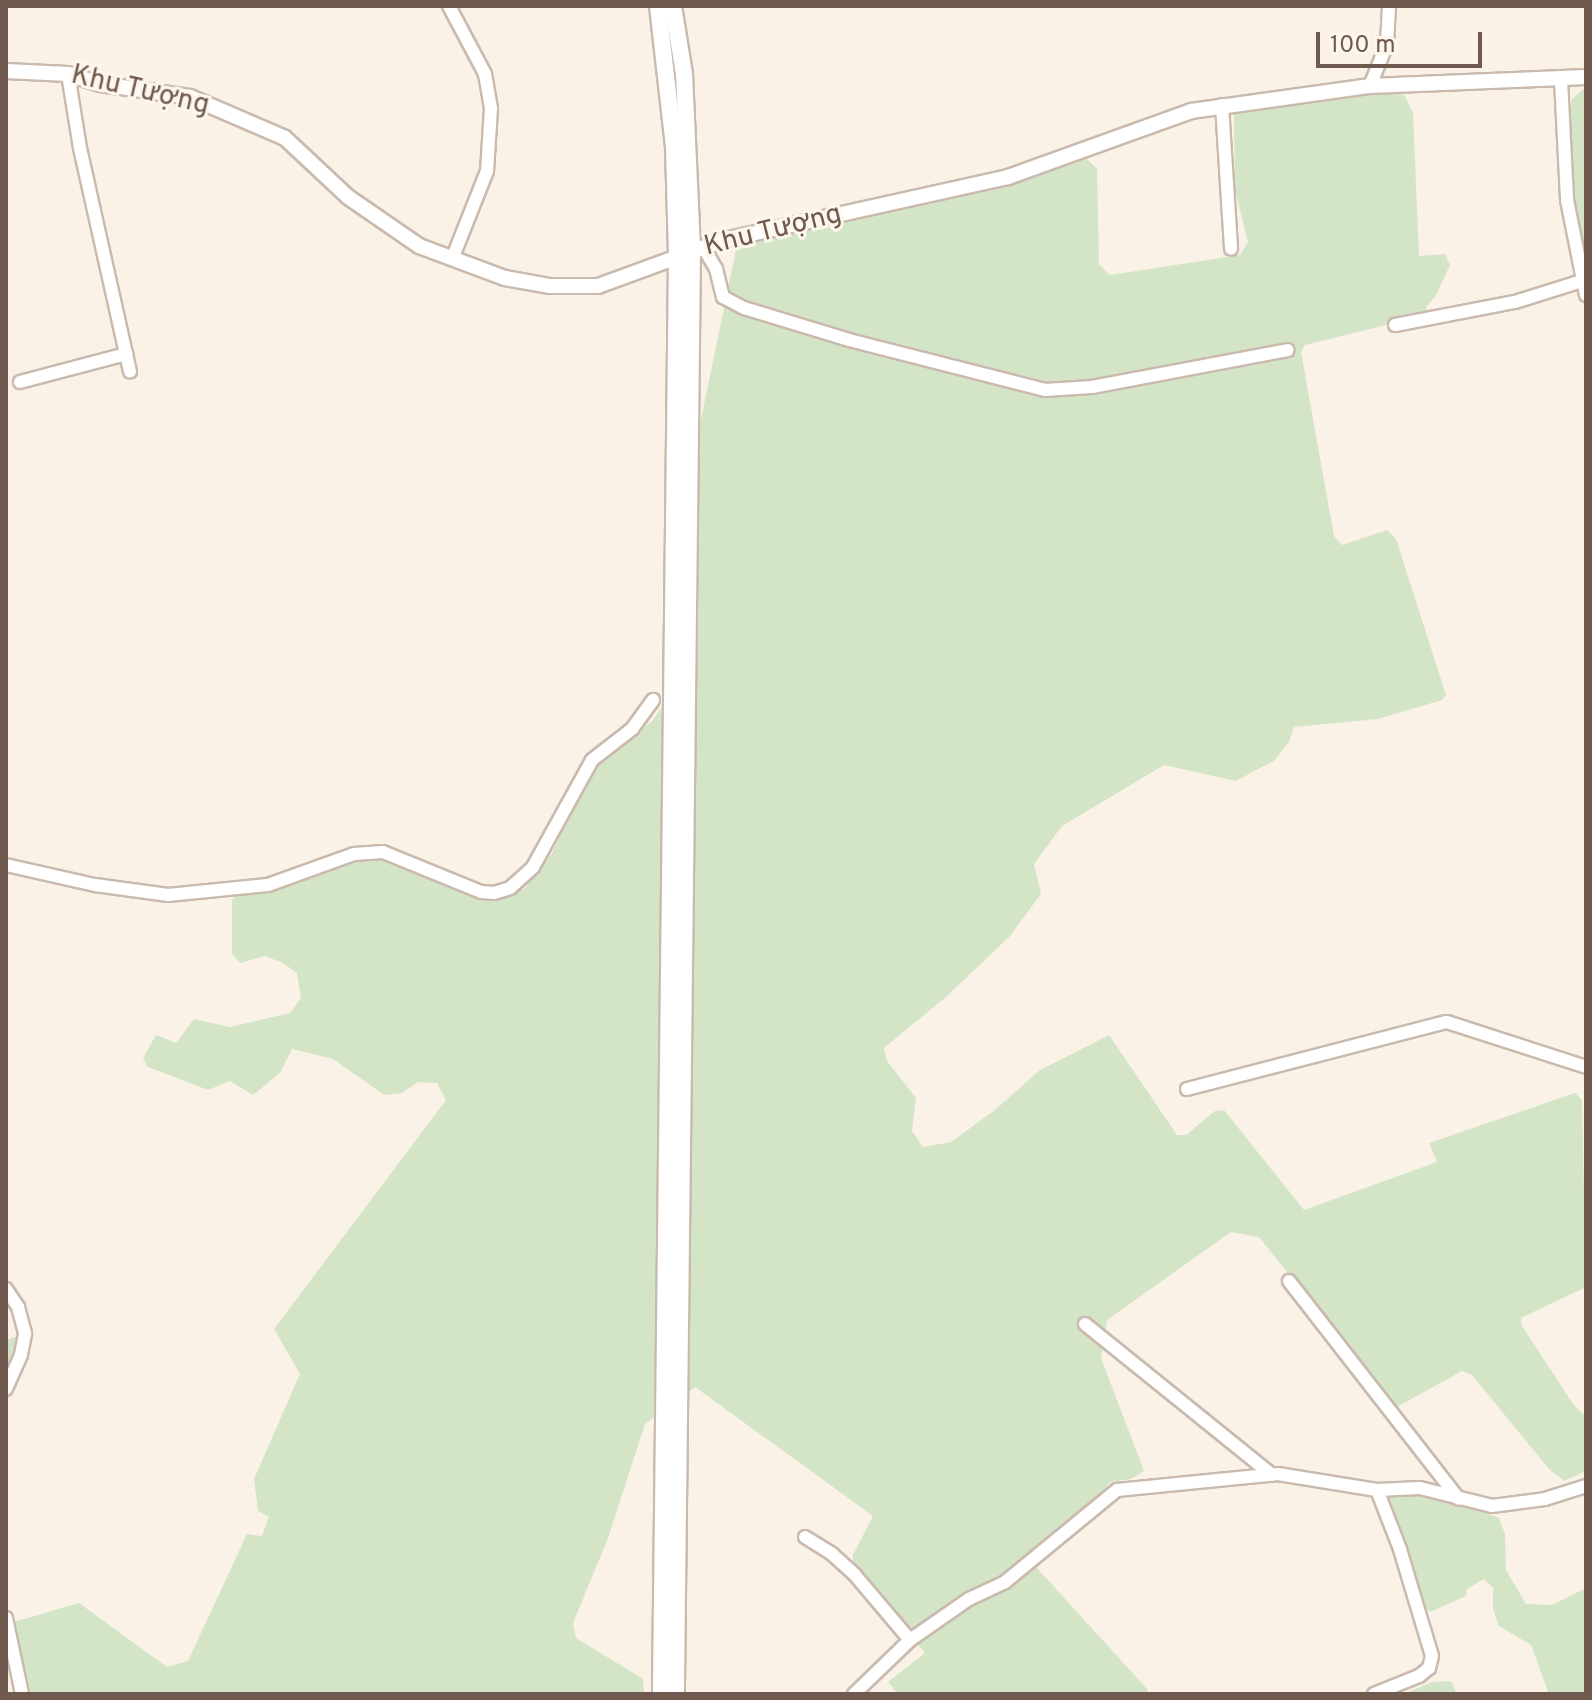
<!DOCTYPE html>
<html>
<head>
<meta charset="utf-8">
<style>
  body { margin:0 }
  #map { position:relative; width:1592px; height:1700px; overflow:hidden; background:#faf2e6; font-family:Overpass,sans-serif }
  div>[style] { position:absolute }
  .green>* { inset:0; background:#d4e5c7 }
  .roads { filter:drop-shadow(2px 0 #cabaae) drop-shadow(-2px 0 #cabaae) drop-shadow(0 2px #cabaae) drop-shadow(0 -2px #cabaae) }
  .minor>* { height:12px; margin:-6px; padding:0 6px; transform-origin:6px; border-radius:6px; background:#fff }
  .tertiary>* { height:14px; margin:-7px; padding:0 7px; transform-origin:7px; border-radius:7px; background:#fff }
  .secondary>* { height:16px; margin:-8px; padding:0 8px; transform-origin:8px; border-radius:8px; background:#fff }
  span { translate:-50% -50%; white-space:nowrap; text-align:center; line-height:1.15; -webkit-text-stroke:6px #fdf6ec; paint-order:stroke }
  .street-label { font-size:28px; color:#70594e }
  .frame { position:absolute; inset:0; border:8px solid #70594e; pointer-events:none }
  .scale { position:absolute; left:1316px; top:32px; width:166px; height:36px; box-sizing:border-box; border:4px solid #70594e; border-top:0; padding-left:10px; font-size:24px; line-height:28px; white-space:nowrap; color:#70594e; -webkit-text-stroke:6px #fdf6ec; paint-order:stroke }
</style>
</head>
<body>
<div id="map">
  <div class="green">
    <div style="clip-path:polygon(1586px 87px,1586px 280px,1572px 202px,1567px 132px,1572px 99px)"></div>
    <div style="clip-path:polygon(1397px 93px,1405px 96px,1413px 113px,1419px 256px,1445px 254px,1450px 265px,1435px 297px,1426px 307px,1427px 315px,1305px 345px,1301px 352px,1334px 536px,1342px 545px,1387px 530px,1396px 539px,1446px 695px,1442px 700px,1378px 719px,1294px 727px,1289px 742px,1275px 760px,1236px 781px,1164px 765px,1062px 826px,1034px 864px,1041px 894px,1010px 936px,946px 997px,884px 1048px,887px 1061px,916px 1098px,912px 1131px,923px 1147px,951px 1142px,995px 1110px,1040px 1070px,1109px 1035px,1177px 1135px,1186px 1135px,1215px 1111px,1224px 1110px,1304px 1210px,1437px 1162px,1429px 1143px,1575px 1093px,1582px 1100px,1586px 1287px,1521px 1318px,1522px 1326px,1573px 1404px,1586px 1417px,1586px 1471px,1564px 1481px,1549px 1469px,1472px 1375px,1462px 1371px,1395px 1408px,1259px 1237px,1231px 1232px,1107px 1320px,1101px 1358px,1144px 1471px,1131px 1479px,1110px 1482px,1098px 1498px,1027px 1557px,1148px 1690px,1148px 1694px,898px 1694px,888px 1682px,925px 1653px,853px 1566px,853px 1555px,873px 1516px,695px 1387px,645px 1424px,608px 1538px,573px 1623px,576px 1638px,643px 1679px,644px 1694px,29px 1694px,14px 1622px,79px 1603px,167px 1667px,188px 1661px,247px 1534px,262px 1536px,269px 1517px,258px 1511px,254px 1479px,300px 1374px,274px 1329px,446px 1100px,437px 1083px,418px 1082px,402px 1093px,384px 1095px,333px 1059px,292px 1049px,280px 1073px,253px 1095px,230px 1081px,208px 1090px,148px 1067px,143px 1058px,156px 1035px,176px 1043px,194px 1019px,230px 1027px,290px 1013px,301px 998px,297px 973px,283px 963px,265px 956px,240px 963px,232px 954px,232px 900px,238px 895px,270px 891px,357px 857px,383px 856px,484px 901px,524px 889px,552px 853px,590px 771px,652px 721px,664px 704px,682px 511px,737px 245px,751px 238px,1012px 185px,1087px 159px,1097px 169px,1099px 264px,1110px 275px,1240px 255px,1248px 242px,1235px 190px,1234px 115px,1245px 105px)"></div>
    <div style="clip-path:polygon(25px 1334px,6px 1402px,6px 1340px)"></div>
    <div style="clip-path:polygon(1397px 1492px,1441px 1496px,1499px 1518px,1505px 1534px,1506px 1570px,1526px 1604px,1552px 1605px,1586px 1588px,1586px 1694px,1549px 1694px,1531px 1645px,1499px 1626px,1493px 1609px,1493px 1588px,1484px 1579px,1467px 1589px,1466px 1596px,1430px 1612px,1426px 1608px,1388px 1500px)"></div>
    <div style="clip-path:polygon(1451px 1681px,1457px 1694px,1404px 1694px,1432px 1682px)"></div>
  </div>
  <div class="roads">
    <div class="minor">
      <div style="left:449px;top:6px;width:77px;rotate:62.1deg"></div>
      <div style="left:485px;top:74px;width:35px;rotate:80deg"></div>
      <div style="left:491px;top:108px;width:63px;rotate:93.6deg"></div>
      <div style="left:487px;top:171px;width:92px;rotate:111.6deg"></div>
      <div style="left:68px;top:74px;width:75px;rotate:80.8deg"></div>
      <div style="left:80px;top:148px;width:229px;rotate:77.4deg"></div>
      <div style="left:1561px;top:80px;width:120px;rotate:87.1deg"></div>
      <div style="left:1567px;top:200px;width:97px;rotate:78.7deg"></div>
      <div style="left:1370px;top:86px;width:45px;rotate:-68deg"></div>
      <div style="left:1387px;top:44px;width:38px;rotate:-87deg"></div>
      <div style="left:1222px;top:105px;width:144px;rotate:86.4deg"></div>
      <div style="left:703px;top:247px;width:26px;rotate:59deg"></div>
      <div style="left:716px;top:269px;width:29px;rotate:76deg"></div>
      <div style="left:723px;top:297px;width:24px;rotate:28deg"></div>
      <div style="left:744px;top:308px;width:110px;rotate:16.9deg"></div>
      <div style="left:849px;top:340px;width:202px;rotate:14.3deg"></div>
      <div style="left:1045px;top:390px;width:47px;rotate:-3.7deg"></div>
      <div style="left:1092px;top:387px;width:199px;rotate:-10.7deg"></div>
      <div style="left:1395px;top:325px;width:122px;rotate:-10.9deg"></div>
      <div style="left:1515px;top:302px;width:70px;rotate:-17.4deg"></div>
      <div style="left:20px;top:382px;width:110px;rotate:-14.8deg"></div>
      <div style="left:6px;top:865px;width:91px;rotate:12.7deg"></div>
      <div style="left:95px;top:885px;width:74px;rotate:7.8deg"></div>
      <div style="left:168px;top:895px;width:100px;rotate:-5.7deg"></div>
      <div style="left:268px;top:885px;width:91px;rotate:-19.8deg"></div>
      <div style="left:354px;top:854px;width:29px;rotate:-4deg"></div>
      <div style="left:383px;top:852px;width:106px;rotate:22.2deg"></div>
      <div style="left:481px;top:892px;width:13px;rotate:4deg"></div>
      <div style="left:494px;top:893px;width:17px;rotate:-17deg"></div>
      <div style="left:510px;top:888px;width:31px;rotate:-42deg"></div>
      <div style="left:533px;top:867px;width:122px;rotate:-61.1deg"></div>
      <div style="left:592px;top:760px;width:51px;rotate:-37.8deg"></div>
      <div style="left:632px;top:729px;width:36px;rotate:-54deg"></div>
      <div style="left:1187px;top:1089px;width:268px;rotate:-14.5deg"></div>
      <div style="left:1447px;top:1022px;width:146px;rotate:17.9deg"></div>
      <div style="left:1289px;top:1281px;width:276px;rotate:52.1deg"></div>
      <div style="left:6px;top:1289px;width:22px;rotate:56deg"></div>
      <div style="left:18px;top:1307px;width:28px;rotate:75deg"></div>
      <div style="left:25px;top:1334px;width:21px;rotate:101deg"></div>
      <div style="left:21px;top:1355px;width:37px;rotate:114deg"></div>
      <div style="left:1085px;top:1324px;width:240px;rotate:38.9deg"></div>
      <div style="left:805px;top:1537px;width:32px;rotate:32deg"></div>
      <div style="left:832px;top:1554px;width:31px;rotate:42deg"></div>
      <div style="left:855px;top:1575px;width:85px;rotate:49.8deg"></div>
      <div style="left:6px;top:1618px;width:78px;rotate:78.1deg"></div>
      <div style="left:854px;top:1694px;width:78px;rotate:-44deg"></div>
      <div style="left:910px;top:1640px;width:72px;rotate:-34.8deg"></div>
      <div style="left:969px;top:1599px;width:40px;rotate:-25deg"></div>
      <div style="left:1005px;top:1582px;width:145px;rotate:-39.4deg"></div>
      <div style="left:1117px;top:1490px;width:162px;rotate:-5.7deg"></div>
      <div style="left:1278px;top:1474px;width:100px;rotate:9.2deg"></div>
      <div style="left:1377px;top:1490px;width:43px;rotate:-2.7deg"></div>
      <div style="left:1420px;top:1488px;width:74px;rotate:14deg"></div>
      <div style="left:1492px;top:1506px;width:53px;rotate:-7.5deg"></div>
      <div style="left:1545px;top:1499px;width:43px;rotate:-17.6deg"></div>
      <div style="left:1374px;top:1694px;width:48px;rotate:-21.8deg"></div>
      <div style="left:1419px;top:1676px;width:13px;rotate:-39deg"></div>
      <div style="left:1429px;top:1668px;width:12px;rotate:-76deg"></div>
      <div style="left:1432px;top:1656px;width:112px;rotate:-106.7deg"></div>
      <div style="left:1400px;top:1549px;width:63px;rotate:-111.3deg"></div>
    </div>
    <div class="tertiary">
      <div style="left:6px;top:71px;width:62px;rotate:2.8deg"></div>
      <div style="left:68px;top:74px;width:34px;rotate:17deg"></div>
      <div style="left:100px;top:84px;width:91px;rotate:8.2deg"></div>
      <div style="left:190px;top:97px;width:103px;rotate:23.3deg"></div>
      <div style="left:285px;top:138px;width:86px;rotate:43.1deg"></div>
      <div style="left:348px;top:197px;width:86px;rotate:34.6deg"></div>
      <div style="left:419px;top:246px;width:92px;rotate:20.4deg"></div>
      <div style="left:505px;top:278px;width:46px;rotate:10.1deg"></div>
      <div style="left:550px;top:286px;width:48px"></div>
      <div style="left:598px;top:286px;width:134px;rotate:-20.1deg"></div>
      <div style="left:724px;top:240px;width:291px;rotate:-12.5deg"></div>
      <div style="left:1008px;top:177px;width:195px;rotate:-19.8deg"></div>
      <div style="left:1191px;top:111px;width:181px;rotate:-8deg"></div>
      <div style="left:1370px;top:86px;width:216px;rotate:-2.4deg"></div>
    </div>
    <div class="secondary">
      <div style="left:658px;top:6px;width:142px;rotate:83.5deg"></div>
      <div style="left:674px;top:147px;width:110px;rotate:88.4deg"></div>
      <div style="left:677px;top:257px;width:1437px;rotate:90.64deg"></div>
      <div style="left:673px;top:6px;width:69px;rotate:80.8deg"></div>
      <div style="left:684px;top:74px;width:177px;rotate:87.4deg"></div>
      <div style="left:692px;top:251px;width:1443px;rotate:90.64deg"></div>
    </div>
  </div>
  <div class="street-label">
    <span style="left:140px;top:91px;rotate:13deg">Khu Tượng</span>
    <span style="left:773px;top:231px;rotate:-14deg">Khu Tượng</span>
  </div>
  <div class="frame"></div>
  <div class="scale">100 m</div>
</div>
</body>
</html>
